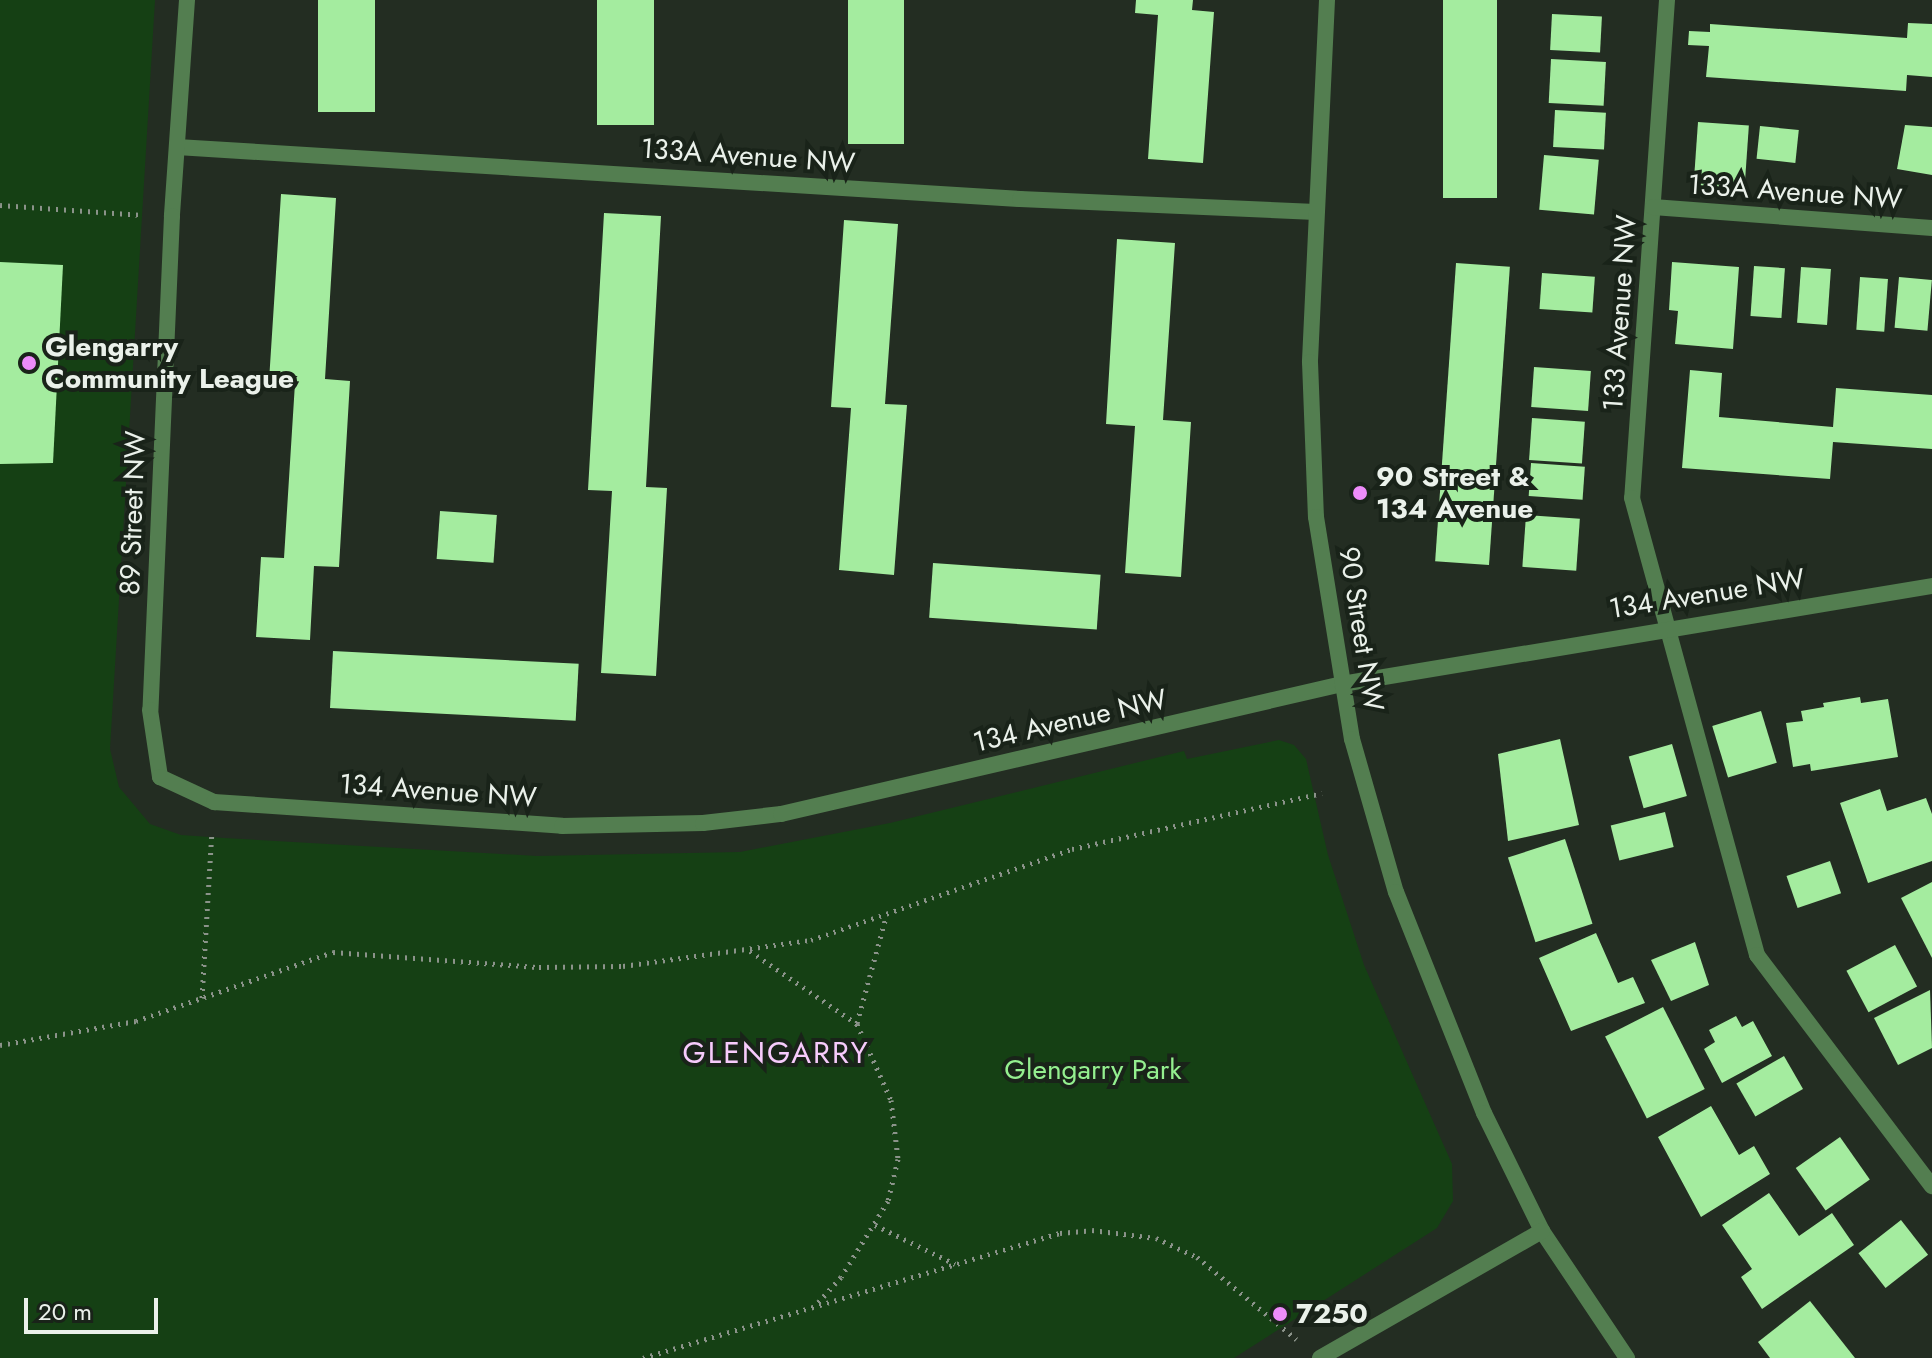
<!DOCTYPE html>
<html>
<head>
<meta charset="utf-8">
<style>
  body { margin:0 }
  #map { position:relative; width:1932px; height:1358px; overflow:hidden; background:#232d22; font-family:Jost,sans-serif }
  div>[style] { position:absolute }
  .green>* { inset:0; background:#154014 }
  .building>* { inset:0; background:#a4ec9f; transform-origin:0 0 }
  .path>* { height:5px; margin-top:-2.5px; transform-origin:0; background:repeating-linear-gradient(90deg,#8b938a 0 2px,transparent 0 8px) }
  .service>* { height:16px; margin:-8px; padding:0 8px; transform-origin:8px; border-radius:8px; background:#537e50 }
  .minor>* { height:16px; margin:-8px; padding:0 8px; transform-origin:8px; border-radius:8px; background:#537e50 }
  .tertiary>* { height:16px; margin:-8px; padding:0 8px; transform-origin:8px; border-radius:8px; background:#537e50 }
  .dots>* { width:22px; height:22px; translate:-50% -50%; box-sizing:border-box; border:4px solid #192319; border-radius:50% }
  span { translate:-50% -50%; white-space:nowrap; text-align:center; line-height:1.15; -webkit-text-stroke:8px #192319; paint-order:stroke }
  .street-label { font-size:28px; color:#eaf1ea }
  .poi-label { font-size:28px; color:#eaf1ea; font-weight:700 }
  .left { translate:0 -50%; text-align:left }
  .park-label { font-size:28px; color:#94ef8f }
  .neighbourhood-label { font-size:30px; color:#f7cbfc; letter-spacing:2px }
  .scale { position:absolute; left:24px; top:1298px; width:134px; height:36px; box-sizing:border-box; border:4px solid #eaf1ea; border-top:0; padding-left:10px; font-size:24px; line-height:28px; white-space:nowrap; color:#eaf1ea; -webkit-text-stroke:6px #192319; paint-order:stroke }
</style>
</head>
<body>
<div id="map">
  <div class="green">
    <div style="clip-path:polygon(0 0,155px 0,110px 749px,119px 787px,150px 824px,181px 835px,224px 838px,537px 856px,740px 852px,890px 823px,1184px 751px,1187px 759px,1279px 740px,1294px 745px,1306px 759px,1328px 855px,1364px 965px,1452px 1164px,1453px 1201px,1437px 1228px,1234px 1358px,0 1358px)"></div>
  </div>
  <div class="building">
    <div style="left:318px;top:0;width:57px;height:112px"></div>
    <div style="left:597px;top:0;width:57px;height:125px"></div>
    <div style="left:848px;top:0;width:56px;height:144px"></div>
    <div style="clip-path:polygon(1136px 0,1193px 0,1192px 10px,1214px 12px,1203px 163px,1148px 159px,1158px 15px,1135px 13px)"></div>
    <div style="left:1443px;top:0;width:54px;height:198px"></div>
    <div style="left:1552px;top:14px;width:50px;height:36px;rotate:3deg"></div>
    <div style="clip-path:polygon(1908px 23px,1932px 24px,1932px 77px,1907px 75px,1906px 91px,1706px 77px,1709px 46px,1688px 45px,1689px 31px,1710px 32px,1710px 24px,1907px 38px)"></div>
    <div style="left:1551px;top:59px;width:55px;height:44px;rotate:3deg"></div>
    <div style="left:1555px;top:110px;width:51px;height:37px;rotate:3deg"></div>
    <div style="left:1698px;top:122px;width:51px;height:64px;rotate:4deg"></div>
    <div style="clip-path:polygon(1905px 125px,1932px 127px,1932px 175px,1897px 169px)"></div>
    <div style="left:1760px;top:126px;width:39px;height:33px;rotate:6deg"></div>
    <div style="left:1544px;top:155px;width:55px;height:55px;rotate:5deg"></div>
    <div style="clip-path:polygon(281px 194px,336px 198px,325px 379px,350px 381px,339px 567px,314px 566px,310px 640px,256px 637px,261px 557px,284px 558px,295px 383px,269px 381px)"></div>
    <div style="clip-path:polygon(604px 213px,661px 216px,646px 487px,667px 488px,656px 676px,601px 673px,612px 491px,588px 490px)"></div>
    <div style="clip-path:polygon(844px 220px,898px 224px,885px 404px,907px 405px,894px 575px,839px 570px,851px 408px,831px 407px)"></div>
    <div style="clip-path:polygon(1117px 239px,1175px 243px,1163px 420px,1191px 422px,1181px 577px,1125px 573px,1135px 426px,1106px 424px)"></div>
    <div style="clip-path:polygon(0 262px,63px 265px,53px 463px,0 464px)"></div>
    <div style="clip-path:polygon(1672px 262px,1739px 267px,1733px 349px,1675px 344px,1678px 311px,1669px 310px)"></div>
    <div style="left:1456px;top:263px;width:54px;height:299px;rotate:4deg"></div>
    <div style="left:1754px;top:266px;width:31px;height:50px;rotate:4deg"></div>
    <div style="left:1801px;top:267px;width:30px;height:56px;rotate:4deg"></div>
    <div style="left:1542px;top:273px;width:53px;height:36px;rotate:4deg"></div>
    <div style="left:1860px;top:277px;width:28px;height:53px;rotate:4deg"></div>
    <div style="left:1899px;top:277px;width:33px;height:51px;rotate:5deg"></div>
    <div style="left:1534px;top:367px;width:57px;height:40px;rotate:4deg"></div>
    <div style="clip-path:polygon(1690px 370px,1722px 373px,1719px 417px,1833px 427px,1836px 388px,1932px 395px,1932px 449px,1833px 442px,1830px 479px,1682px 468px)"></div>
    <div style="left:1532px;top:418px;width:53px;height:42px;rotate:4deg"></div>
    <div style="left:1531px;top:463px;width:54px;height:33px;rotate:4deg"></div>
    <div style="left:440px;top:511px;width:57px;height:48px;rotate:4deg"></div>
    <div style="left:1526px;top:515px;width:54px;height:52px;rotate:4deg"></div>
    <div style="left:933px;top:563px;width:168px;height:55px;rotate:4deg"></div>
    <div style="left:333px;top:651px;width:246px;height:57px;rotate:3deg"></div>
    <div style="clip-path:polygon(1860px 697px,1861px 703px,1888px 699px,1898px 757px,1811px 771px,1810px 764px,1793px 767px,1786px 723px,1803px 721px,1801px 711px,1824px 707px,1823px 703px)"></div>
    <div style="left:1761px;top:711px;width:54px;height:51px;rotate:73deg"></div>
    <div style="clip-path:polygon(1560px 739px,1579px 825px,1508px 841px,1498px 754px)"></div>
    <div style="left:1672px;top:744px;width:54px;height:45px;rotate:74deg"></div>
    <div style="clip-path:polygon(1880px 789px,1887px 811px,1926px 798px,1932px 814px,1932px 861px,1868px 883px,1840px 803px)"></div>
    <div style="left:1665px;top:812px;width:36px;height:56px;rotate:76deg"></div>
    <div style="left:1565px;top:839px;width:89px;height:60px;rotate:72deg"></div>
    <div style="left:1830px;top:861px;width:34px;height:46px;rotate:71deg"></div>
    <div style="clip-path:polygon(1932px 882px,1932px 958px,1901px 898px)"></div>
    <div style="clip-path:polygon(1596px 933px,1618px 983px,1633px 977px,1645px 1003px,1571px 1031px,1539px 958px)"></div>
    <div style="clip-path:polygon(1695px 942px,1709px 985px,1671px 1001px,1651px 960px)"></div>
    <div style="left:1895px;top:945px;width:47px;height:55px;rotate:62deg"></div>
    <div style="clip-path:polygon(1930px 990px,1932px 1048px,1898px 1065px,1874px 1018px)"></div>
    <div style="left:1663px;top:1007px;width:92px;height:65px;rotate:63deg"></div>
    <div style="clip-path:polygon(1736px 1016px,1742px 1027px,1753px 1021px,1772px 1056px,1722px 1083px,1704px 1049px,1715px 1042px,1709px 1030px)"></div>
    <div style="left:1784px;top:1056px;width:38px;height:55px;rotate:60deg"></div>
    <div style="clip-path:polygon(1711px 1106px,1739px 1155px,1754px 1146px,1770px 1174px,1701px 1217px,1658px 1137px)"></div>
    <div style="left:1840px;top:1137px;width:52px;height:54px;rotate:55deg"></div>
    <div style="clip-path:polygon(1769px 1193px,1799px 1236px,1832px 1213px,1854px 1245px,1762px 1309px,1741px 1277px,1752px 1269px,1722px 1225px)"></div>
    <div style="left:1901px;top:1220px;width:44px;height:54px;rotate:52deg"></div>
    <div style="clip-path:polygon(1810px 1301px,1855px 1358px,1770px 1358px,1758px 1342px)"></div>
  </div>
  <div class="path">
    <div style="left:0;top:205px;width:143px;rotate:4deg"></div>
    <div style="left:750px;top:951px;width:130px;rotate:34.3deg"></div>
    <div style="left:857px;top:1024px;width:83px;rotate:65.9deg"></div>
    <div style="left:891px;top:1100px;width:59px;rotate:83.2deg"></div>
    <div style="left:898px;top:1159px;width:43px;rotate:103.4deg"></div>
    <div style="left:888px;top:1201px;width:89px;rotate:121.7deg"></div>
    <div style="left:841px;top:1277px;width:36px;rotate:132deg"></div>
    <div style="left:202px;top:998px;width:167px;rotate:-86.6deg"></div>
    <div style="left:857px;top:1023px;width:110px;rotate:-74.7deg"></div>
    <div style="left:0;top:1045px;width:138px;rotate:-10deg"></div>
    <div style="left:136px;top:1021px;width:209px;rotate:-19.3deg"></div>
    <div style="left:333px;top:952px;width:207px;rotate:4.2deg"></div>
    <div style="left:539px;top:967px;width:84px;rotate:-0.7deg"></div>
    <div style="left:623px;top:966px;width:190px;rotate:-7.9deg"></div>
    <div style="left:811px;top:940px;width:276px;rotate:-19.2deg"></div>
    <div style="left:1072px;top:849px;width:256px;rotate:-12.6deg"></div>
    <div style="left:875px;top:1225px;width:89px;rotate:26deg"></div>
    <div style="left:643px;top:1358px;width:435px;rotate:-16.7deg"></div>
    <div style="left:1060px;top:1233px;width:32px;rotate:-5deg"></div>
    <div style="left:1092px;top:1230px;width:64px;rotate:7.1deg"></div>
    <div style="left:1156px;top:1238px;width:45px;rotate:24.9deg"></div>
    <div style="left:1197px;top:1257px;width:129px;rotate:39.6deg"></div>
  </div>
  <div class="service">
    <div style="left:1667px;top:0;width:499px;rotate:94deg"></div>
    <div style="left:1632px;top:498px;width:474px;rotate:74.7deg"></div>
    <div style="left:1757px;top:955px;width:290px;rotate:52.9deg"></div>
    <div style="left:177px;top:147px;width:845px;rotate:3.53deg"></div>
    <div style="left:1020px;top:199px;width:296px;rotate:2.5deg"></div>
    <div style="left:1653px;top:207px;width:280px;rotate:4.3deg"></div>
  </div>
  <div class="minor">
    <div style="left:187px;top:0;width:217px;rotate:94deg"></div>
    <div style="left:172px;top:216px;width:494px;rotate:92.5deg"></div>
    <div style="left:150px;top:710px;width:68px;rotate:81.5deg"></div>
    <div style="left:160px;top:777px;width:60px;rotate:24.8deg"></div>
    <div style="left:214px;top:802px;width:349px;rotate:3.9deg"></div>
    <div style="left:562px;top:826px;width:141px;rotate:-1.2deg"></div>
    <div style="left:703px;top:823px;width:79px;rotate:-6.6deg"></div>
    <div style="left:781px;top:814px;width:576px;rotate:-13.05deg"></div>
    <div style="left:1342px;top:684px;width:598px;rotate:-9.43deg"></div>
  </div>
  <div class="tertiary">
    <div style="left:1327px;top:0;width:362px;rotate:92.7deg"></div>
    <div style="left:1310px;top:362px;width:155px;rotate:87.8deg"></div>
    <div style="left:1316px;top:517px;width:225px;rotate:80.8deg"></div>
    <div style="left:1352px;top:739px;width:159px;rotate:74deg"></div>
    <div style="left:1396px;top:892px;width:238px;rotate:68.3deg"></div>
    <div style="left:1484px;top:1113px;width:131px;rotate:63.8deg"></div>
    <div style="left:1542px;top:1231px;width:153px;rotate:56.2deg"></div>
    <div style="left:1320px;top:1358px;width:256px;rotate:-29.8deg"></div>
  </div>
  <div class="dots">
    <div style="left:29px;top:363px;background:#ed8cf9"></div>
    <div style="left:1360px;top:493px;background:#ed8cf9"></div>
    <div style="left:1280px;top:1314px;background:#ed8cf9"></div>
  </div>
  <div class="street-label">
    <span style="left:748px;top:156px;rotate:4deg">133A Avenue NW</span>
    <span style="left:1795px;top:192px;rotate:4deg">133A Avenue NW</span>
    <span style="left:1620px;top:313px;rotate:-86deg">133 Avenue NW</span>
    <span style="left:133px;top:513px;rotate:-88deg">89 Street NW</span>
    <span style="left:1707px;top:594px;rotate:-9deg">134 Avenue NW</span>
    <span style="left:1361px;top:629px;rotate:81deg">90 Street NW</span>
    <span style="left:1070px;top:721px;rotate:-13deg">134 Avenue NW</span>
    <span style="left:438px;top:791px;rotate:4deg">134 Avenue NW</span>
  </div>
  <div class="poi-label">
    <span class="left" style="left:45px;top:363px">Glengarry<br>Community League</span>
    <span class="left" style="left:1376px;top:493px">90 Street &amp;<br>134 Avenue</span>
    <span class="left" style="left:1296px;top:1314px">7250</span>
  </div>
  <div class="park-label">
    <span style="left:1093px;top:1070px">Glengarry Park</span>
  </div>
  <div class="neighbourhood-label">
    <span style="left:776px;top:1053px">GLENGARRY</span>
  </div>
  <div class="scale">20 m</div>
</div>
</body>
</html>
